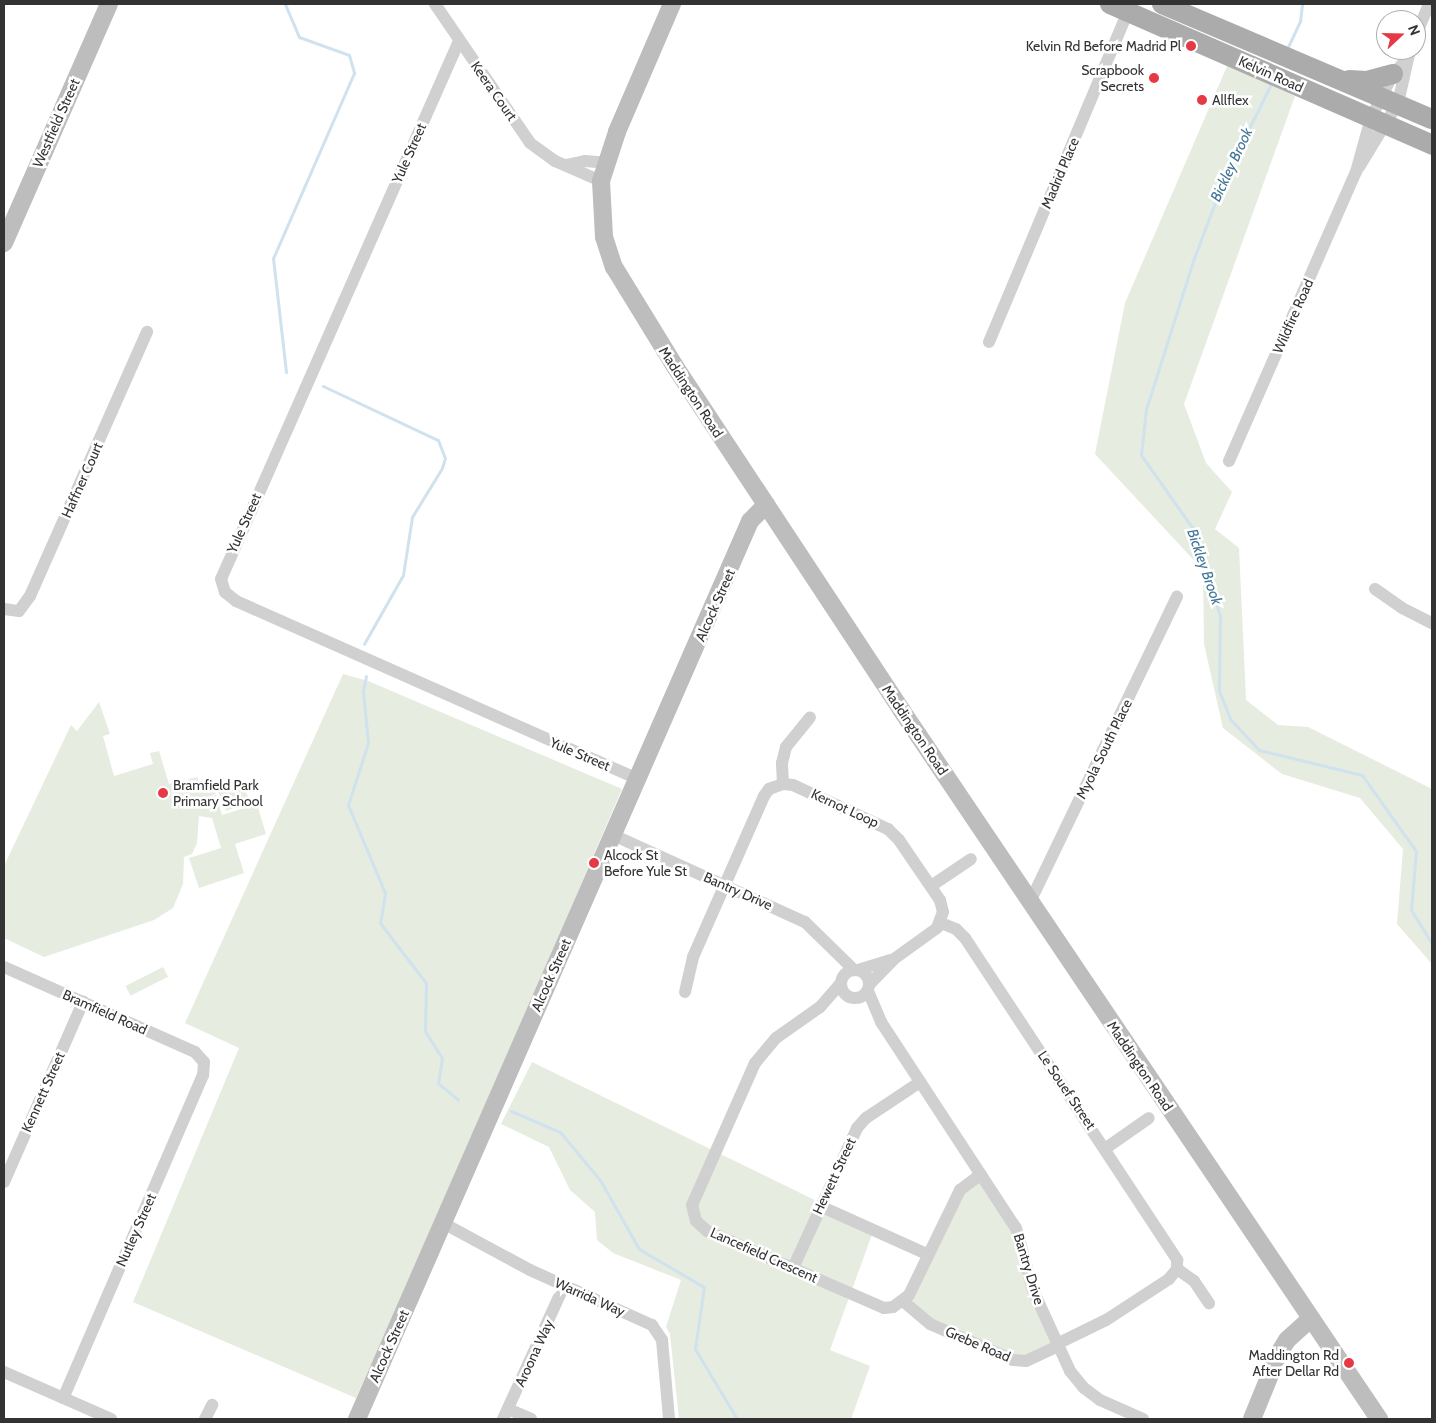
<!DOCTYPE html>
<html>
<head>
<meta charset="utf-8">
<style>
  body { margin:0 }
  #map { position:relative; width:1436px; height:1423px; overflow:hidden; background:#fff; font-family:Cabin,sans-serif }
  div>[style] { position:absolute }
  .green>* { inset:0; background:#e6ecdf; transform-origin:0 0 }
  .stream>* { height:3px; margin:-1.5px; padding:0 1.5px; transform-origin:1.5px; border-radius:1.5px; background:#cfe2ee }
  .street>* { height:12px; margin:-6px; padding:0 6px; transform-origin:6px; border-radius:6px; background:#d0d0d0 }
  .street>.ring { margin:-6px; padding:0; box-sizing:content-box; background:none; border:12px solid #d0d0d0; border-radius:50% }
  .secondary>* { height:18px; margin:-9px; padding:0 9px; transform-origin:9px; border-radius:9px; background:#bdbdbd }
  .primary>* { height:20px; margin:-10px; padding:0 10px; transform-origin:10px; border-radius:10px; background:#ababab }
  .dots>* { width:14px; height:14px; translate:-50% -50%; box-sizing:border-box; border:2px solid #fff; border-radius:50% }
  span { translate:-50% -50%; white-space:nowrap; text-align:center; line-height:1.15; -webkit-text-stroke:5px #fff; paint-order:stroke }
  .poi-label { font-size:14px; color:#333 }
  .right { translate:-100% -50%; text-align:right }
  .left { translate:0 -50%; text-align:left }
  .street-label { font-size:14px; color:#333 }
  .water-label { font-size:15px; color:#3f7597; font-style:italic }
  .frame { position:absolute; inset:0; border:5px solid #333; pointer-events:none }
  .north { position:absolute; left:1376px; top:10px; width:50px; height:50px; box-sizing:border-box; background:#fff; border:1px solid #adadad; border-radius:50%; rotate:69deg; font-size:14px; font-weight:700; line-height:20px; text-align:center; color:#333 }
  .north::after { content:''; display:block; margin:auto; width:18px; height:22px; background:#e63946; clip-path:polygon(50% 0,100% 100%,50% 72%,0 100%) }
</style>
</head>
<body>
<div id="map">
  <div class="green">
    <div style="clip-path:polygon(1228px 64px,1295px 96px,1184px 404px,1206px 463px,1232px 492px,1215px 529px,1239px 548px,1246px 700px,1278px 725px,1308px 727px,1432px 789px,1432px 964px,1397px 924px,1403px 849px,1360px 798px,1282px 774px,1223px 728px,1204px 644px,1203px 570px,1095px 454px,1125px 303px)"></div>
    <div style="clip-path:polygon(343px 674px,368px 681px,622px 789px,433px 1228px,356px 1398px,133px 1302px,239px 1048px,185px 1023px)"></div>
    <div style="clip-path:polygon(99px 702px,110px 734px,103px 736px,114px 776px,153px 764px,150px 753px,159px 751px,169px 784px,197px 777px,202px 789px,213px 786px,222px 815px,257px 804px,266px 834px,235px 844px,244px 873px,199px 888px,189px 858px,221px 848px,212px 818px,199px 816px,197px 843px,192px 854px,184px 857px,183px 884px,173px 908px,154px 920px,44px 957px,4px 938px,4px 866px,71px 725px,77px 731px)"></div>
    <div style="clip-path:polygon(238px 780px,251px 801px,226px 811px,216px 786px)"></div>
    <div style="left:163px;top:967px;width:11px;height:42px;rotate:63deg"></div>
    <div style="clip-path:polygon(532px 1062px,874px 1229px,830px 1350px,870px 1366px,851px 1419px,679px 1419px,670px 1334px,666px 1327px,681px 1280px,613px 1253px,597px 1240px,595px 1212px,570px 1190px,549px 1147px,501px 1124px)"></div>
    <div style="clip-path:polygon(981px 1174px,1001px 1203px,1058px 1346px,1026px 1361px,914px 1313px,904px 1302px,941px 1222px)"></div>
  </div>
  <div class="stream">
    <div style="left:285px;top:4px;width:36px;rotate:67deg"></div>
    <div style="left:299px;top:37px;width:53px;rotate:19.8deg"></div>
    <div style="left:349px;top:55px;width:19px;rotate:74deg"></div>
    <div style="left:354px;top:73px;width:202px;rotate:113.6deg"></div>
    <div style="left:273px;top:258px;width:115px;rotate:83.5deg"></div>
    <div style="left:1287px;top:49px;width:31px;rotate:-65deg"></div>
    <div style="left:1300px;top:21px;width:17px;rotate:-83deg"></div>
    <div style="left:1272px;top:82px;width:108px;rotate:116.3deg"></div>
    <div style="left:1224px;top:179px;width:85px;rotate:110.8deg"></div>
    <div style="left:1194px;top:258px;width:158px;rotate:107.6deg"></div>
    <div style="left:1146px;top:409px;width:46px;rotate:96.2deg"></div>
    <div style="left:1141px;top:455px;width:92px;rotate:54.8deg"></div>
    <div style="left:1194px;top:530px;width:90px;rotate:73.2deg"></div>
    <div style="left:1220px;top:616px;width:75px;rotate:90.8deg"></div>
    <div style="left:1219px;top:691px;width:31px;rotate:68deg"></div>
    <div style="left:1231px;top:720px;width:41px;rotate:47deg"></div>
    <div style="left:1259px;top:750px;width:106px;rotate:13.6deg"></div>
    <div style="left:1362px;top:775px;width:93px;rotate:54.6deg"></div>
    <div style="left:1416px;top:851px;width:59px;rotate:94.8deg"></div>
    <div style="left:1411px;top:910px;width:39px;rotate:58deg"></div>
    <div style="left:323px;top:386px;width:127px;rotate:25.2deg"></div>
    <div style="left:438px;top:440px;width:19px;rotate:69deg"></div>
    <div style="left:445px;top:458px;width:10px;rotate:107deg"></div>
    <div style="left:442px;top:468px;width:57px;rotate:121.5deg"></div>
    <div style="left:412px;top:517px;width:59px;rotate:98.8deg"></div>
    <div style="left:403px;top:575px;width:79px;rotate:119.5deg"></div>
    <div style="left:366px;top:676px;width:15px;rotate:101deg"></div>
    <div style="left:363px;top:691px;width:52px;rotate:84.5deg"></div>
    <div style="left:368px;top:743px;width:65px;rotate:107.9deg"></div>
    <div style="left:348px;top:805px;width:95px;rotate:67.2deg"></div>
    <div style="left:385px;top:893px;width:30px;rotate:99deg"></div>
    <div style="left:380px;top:923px;width:76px;rotate:52.5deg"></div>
    <div style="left:426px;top:983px;width:48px;rotate:91.2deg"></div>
    <div style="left:425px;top:1031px;width:32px;rotate:58deg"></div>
    <div style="left:442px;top:1058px;width:25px;rotate:99deg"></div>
    <div style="left:438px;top:1083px;width:26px;rotate:40deg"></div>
    <div style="left:511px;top:1111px;width:53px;rotate:23.2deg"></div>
    <div style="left:560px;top:1132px;width:62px;rotate:50.2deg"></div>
    <div style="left:600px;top:1180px;width:79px;rotate:60.5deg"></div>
    <div style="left:639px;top:1249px;width:75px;rotate:30.3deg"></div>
    <div style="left:704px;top:1287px;width:63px;rotate:98.3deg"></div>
    <div style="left:695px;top:1349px;width:82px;rotate:59deg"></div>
  </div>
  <div class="street">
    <div style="left:435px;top:4px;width:168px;rotate:55.6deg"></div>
    <div style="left:530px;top:143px;width:31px;rotate:36deg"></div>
    <div style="left:555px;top:161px;width:50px;rotate:23.5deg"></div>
    <div style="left:1416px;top:35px;width:34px;rotate:-67deg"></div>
    <div style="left:459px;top:41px;width:588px;rotate:113.86deg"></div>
    <div style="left:221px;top:579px;width:14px;rotate:73deg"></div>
    <div style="left:225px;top:592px;width:14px;rotate:39deg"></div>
    <div style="left:236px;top:601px;width:439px;rotate:23.9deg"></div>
    <div style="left:566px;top:165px;width:19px;rotate:-12deg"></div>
    <div style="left:585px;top:161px;width:21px;rotate:5deg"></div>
    <div style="left:1359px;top:167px;width:75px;rotate:-58.6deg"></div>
    <div style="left:1398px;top:103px;width:54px;rotate:-77.2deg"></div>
    <div style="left:989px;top:342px;width:364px;rotate:-67.2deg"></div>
    <div style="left:1229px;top:461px;width:316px;rotate:-66.3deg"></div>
    <div style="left:1356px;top:172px;width:56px;rotate:-74.5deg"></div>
    <div style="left:1371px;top:118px;width:49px;rotate:-63.4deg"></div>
    <div style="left:1393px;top:74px;width:18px;rotate:-47deg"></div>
    <div style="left:1375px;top:589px;width:33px;rotate:35deg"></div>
    <div style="left:1402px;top:608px;width:34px;rotate:27deg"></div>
    <div style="left:4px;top:609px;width:15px;rotate:8deg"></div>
    <div style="left:19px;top:611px;width:19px;rotate:-54deg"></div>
    <div style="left:30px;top:596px;width:289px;rotate:-66.1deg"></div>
    <div style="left:783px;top:784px;width:21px;rotate:-93deg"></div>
    <div style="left:782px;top:763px;width:16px;rotate:-76deg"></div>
    <div style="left:786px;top:747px;width:38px;rotate:-51deg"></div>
    <div style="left:613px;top:835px;width:211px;rotate:24.4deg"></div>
    <div style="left:805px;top:922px;width:69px;rotate:44.4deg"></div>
    <div style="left:931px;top:886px;width:48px;rotate:-34deg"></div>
    <div style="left:1030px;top:902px;width:339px;rotate:-64.3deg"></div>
    <div style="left:941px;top:923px;width:16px;rotate:22deg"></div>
    <div style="left:956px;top:929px;width:13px;rotate:45deg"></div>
    <div style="left:965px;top:938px;width:386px;rotate:56.6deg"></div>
    <div style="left:1177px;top:1260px;width:9px;rotate:90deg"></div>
    <div style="left:1177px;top:1269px;width:13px;rotate:129deg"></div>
    <div style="left:1169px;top:1279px;width:75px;rotate:146.9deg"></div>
    <div style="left:1106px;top:1320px;width:55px;rotate:153.9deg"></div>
    <div style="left:4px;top:967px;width:209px;rotate:24deg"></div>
    <div style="left:195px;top:1052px;width:13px;rotate:48deg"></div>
    <div style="left:204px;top:1062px;width:13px;rotate:94deg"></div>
    <div style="left:203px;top:1075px;width:352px;rotate:113.4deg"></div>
    <div class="ring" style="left:841px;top:970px;width:16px;height:16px"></div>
    <div style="left:858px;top:970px;width:34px;rotate:-17deg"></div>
    <div style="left:841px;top:983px;width:32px;rotate:131deg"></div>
    <div style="left:820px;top:1007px;width:54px;rotate:144.8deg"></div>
    <div style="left:776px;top:1038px;width:33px;rotate:130deg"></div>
    <div style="left:755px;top:1063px;width:155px;rotate:113.9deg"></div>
    <div style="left:692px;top:1205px;width:16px;rotate:76deg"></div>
    <div style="left:696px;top:1221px;width:15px;rotate:42deg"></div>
    <div style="left:707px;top:1231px;width:193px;rotate:23.5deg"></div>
    <div style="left:884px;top:1308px;width:9px;rotate:-6deg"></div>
    <div style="left:893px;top:1307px;width:20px;rotate:-37deg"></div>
    <div style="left:909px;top:1295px;width:117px;rotate:-64.1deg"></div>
    <div style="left:960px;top:1190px;width:26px;rotate:-37deg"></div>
    <div style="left:868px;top:991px;width:34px;rotate:67deg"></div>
    <div style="left:881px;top:1022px;width:246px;rotate:56.8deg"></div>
    <div style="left:1016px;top:1228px;width:64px;rotate:74.7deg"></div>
    <div style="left:1033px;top:1290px;width:89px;rotate:65.4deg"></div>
    <div style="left:1070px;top:1371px;width:22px;rotate:51deg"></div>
    <div style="left:1084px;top:1388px;width:20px;rotate:37deg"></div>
    <div style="left:1100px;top:1400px;width:47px;rotate:23.8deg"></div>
    <div style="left:685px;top:992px;width:36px;rotate:-77deg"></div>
    <div style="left:693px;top:957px;width:176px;rotate:-66.2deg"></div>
    <div style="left:764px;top:796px;width:9px;rotate:-54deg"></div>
    <div style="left:769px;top:789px;width:15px;rotate:-20deg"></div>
    <div style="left:783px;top:784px;width:10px;rotate:6deg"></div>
    <div style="left:793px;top:785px;width:105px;rotate:24.9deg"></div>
    <div style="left:888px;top:829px;width:16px;rotate:45deg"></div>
    <div style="left:899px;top:840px;width:73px;rotate:55.7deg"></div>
    <div style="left:940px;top:900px;width:12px;rotate:76deg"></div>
    <div style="left:943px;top:912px;width:17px;rotate:111deg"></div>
    <div style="left:937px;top:928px;width:53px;rotate:144.2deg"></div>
    <div style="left:894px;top:959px;width:36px;rotate:134deg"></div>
    <div style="left:1106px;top:1148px;width:52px;rotate:-34.9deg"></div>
    <div style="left:4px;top:1182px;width:197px;rotate:-66.3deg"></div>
    <div style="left:820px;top:1206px;width:117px;rotate:24.2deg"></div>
    <div style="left:443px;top:1223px;width:99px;rotate:28.4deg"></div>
    <div style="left:530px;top:1270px;width:134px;rotate:24.3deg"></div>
    <div style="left:652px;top:1325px;width:18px;rotate:56deg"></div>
    <div style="left:662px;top:1340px;width:79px;rotate:84.9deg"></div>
    <div style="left:793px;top:1268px;width:154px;rotate:-65.4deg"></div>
    <div style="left:857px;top:1128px;width:13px;rotate:-48deg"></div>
    <div style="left:866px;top:1118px;width:65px;rotate:-33.7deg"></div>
    <div style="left:1177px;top:1269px;width:21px;rotate:35deg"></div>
    <div style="left:1194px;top:1281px;width:27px;rotate:56deg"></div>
    <div style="left:904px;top:1302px;width:34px;rotate:40deg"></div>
    <div style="left:930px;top:1324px;width:90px;rotate:23.4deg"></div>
    <div style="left:1013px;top:1360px;width:13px;rotate:4deg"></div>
    <div style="left:1026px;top:1361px;width:35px;rotate:-25deg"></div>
    <div style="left:4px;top:1372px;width:117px;rotate:23.7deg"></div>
    <div style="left:508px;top:1409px;width:25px;rotate:23deg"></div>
    <div style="left:205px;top:1419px;width:16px;rotate:-63deg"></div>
    <div style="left:503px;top:1419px;width:146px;rotate:-65.4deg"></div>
  </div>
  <div class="secondary">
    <div style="left:672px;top:4px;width:139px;rotate:113.3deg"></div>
    <div style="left:617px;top:132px;width:52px;rotate:108.1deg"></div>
    <div style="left:601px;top:181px;width:56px;rotate:86.9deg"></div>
    <div style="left:604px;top:237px;width:32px;rotate:72deg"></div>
    <div style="left:614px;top:267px;width:115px;rotate:58.5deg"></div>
    <div style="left:674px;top:365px;width:414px;rotate:56.6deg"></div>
    <div style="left:902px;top:711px;width:854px;rotate:56.03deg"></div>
    <div style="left:4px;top:243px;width:261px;rotate:-66.3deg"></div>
    <div style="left:357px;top:1419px;width:980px;rotate:-66.36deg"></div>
    <div style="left:750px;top:521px;width:23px;rotate:-45deg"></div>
    <div style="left:1252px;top:1419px;width:71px;rotate:-67.8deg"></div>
    <div style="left:1279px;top:1353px;width:15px;rotate:-58deg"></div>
    <div style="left:1287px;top:1340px;width:31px;rotate:-42deg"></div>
  </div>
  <div class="primary">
    <div style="left:1110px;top:4px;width:352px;rotate:23.6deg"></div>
    <div style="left:1162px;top:4px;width:293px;rotate:23.1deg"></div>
    <div style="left:1349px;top:80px;width:18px;rotate:3deg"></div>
    <div style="left:1367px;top:81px;width:27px;rotate:-15deg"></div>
  </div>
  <div class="dots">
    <div style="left:1191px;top:46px;background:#e63946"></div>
    <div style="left:1154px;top:78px;background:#e63946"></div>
    <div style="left:1202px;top:100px;background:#e63946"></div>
    <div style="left:163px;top:793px;background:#e63946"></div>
    <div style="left:594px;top:863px;background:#e63946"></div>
    <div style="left:1349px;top:1363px;background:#e63946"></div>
  </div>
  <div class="poi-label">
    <span class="right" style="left:1181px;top:46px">Kelvin Rd Before Madrid Pl</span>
    <span class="right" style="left:1144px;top:78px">Scrapbook<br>Secrets</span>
    <span class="left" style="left:1212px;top:100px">Allflex</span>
    <span class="left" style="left:173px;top:793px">Bramfield Park<br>Primary School</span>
    <span class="left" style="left:604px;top:863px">Alcock St<br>Before Yule St</span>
    <span class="right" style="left:1339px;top:1363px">Maddington Rd<br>After Dellar Rd</span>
  </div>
  <div class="street-label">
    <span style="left:1271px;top:74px;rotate:24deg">Kelvin Road</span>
    <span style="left:494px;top:91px;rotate:55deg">Keera Court</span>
    <span style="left:56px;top:123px;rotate:-66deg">Westfield Street</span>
    <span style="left:409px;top:153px;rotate:-66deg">Yule Street</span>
    <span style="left:1060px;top:173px;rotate:-67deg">Madrid Place</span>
    <span style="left:1293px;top:316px;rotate:-66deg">Wildfire Road</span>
    <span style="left:691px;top:392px;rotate:57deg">Maddington Road</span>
    <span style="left:82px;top:480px;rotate:-66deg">Haffner Court</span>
    <span style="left:244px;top:523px;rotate:-66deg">Yule Street</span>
    <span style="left:715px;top:605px;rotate:-66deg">Alcock Street</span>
    <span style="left:915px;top:730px;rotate:56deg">Maddington Road</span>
    <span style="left:1104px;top:749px;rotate:-64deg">Myola South Place</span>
    <span style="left:580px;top:754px;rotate:23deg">Yule Street</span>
    <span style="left:845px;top:808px;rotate:25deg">Kernot Loop</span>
    <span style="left:738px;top:891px;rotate:24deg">Bantry Drive</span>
    <span style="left:551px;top:975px;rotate:-66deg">Alcock Street</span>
    <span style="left:105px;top:1012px;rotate:24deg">Bramfield Road</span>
    <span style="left:1140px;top:1066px;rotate:56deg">Maddington Road</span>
    <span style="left:1067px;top:1090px;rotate:56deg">Le Souef Street</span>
    <span style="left:43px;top:1092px;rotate:-66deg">Kennett Street</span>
    <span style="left:834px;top:1176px;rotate:-65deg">Hewett Street</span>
    <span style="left:136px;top:1230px;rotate:-66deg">Nutley Street</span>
    <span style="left:764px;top:1255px;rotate:24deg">Lancefield Crescent</span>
    <span style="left:1029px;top:1269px;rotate:73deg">Bantry Drive</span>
    <span style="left:590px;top:1297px;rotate:24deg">Warrida Way</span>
    <span style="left:978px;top:1344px;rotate:23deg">Grebe Road</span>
    <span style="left:389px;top:1346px;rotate:-66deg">Alcock Street</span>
    <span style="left:534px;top:1353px;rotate:-65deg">Aroona Way</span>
  </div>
  <div class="water-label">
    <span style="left:1232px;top:165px;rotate:-65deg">Bickley Brook</span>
    <span style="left:1204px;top:567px;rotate:71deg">Bickley Brook</span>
  </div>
  <div class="frame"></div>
  <div class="north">N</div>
</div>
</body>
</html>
